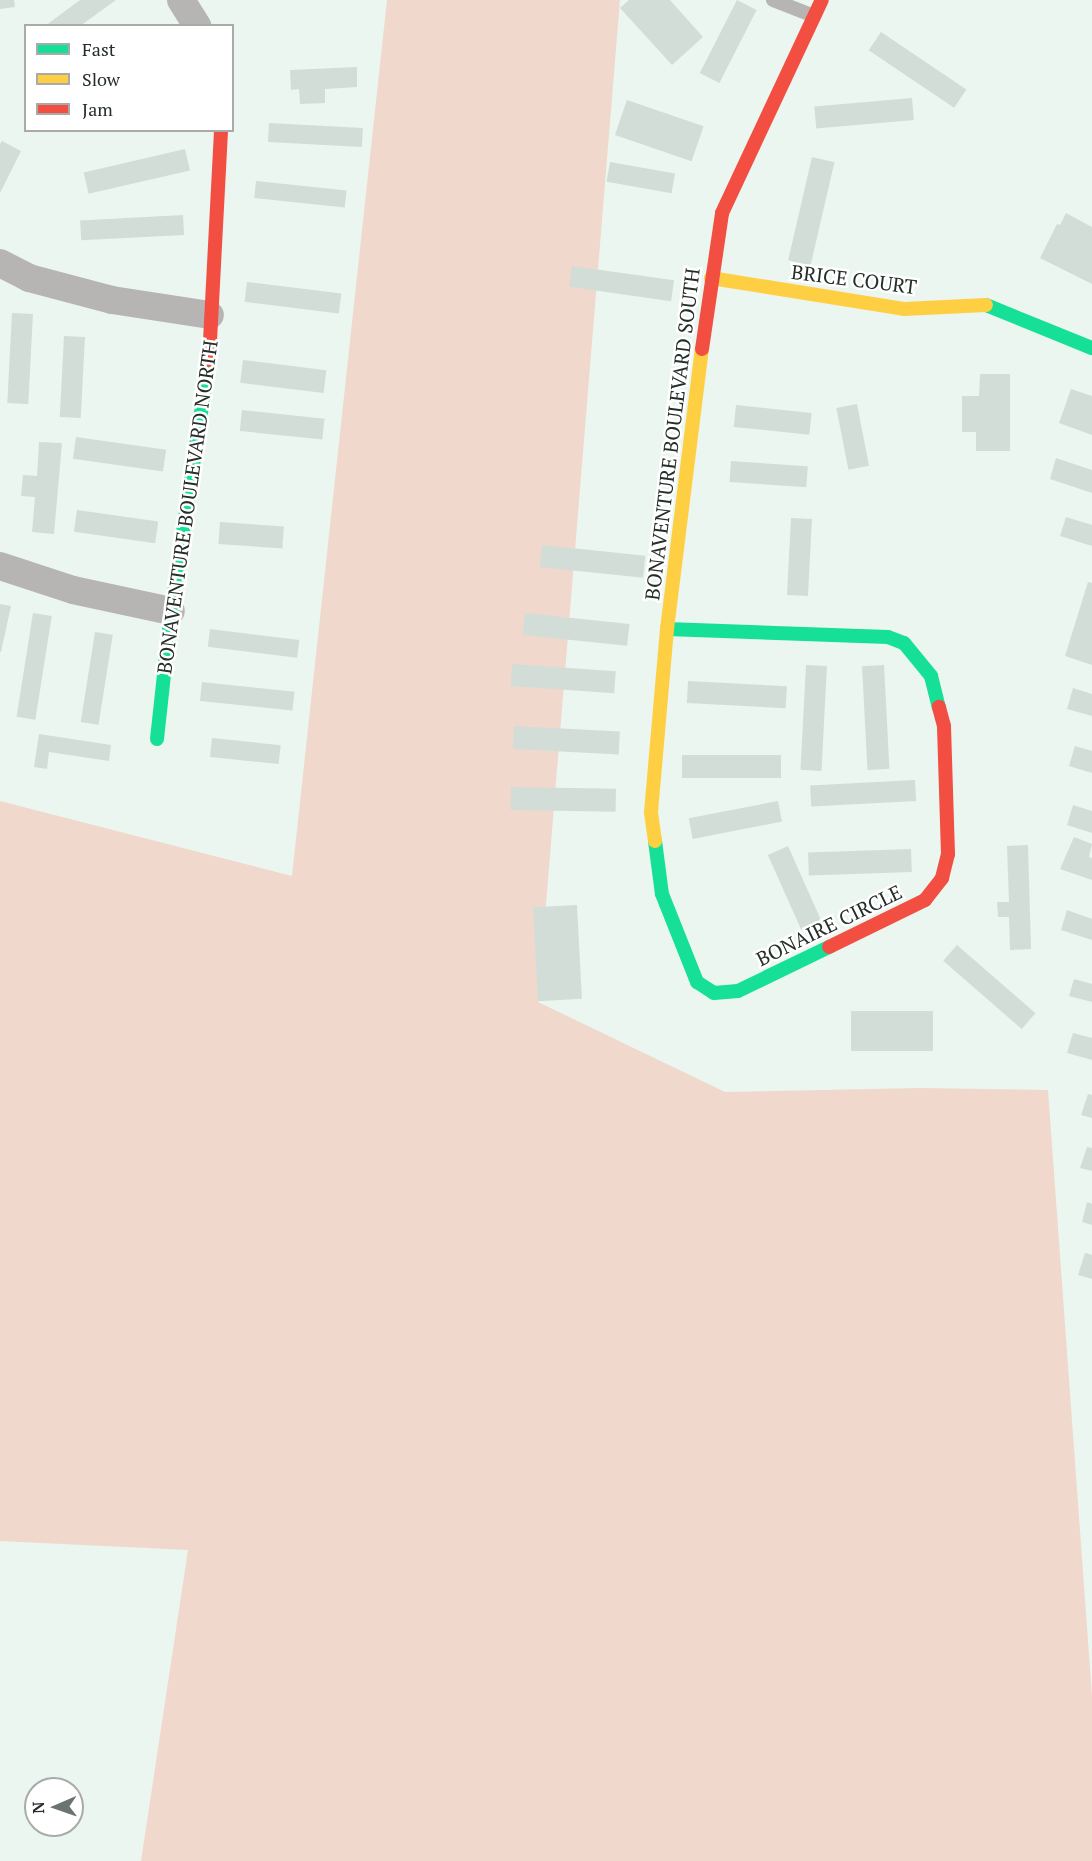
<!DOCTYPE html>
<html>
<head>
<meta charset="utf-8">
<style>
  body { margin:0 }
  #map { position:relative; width:1092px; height:1861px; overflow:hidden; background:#eaf6ef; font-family:"PT Serif",serif }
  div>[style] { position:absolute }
  .green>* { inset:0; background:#f1d8cc }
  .building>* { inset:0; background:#d3ddd7; transform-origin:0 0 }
  .lane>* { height:14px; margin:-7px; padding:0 7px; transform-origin:7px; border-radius:7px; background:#b6b5b4 }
  .street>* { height:28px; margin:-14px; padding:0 14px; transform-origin:14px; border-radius:14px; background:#b6b5b4 }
  .fast>* { height:14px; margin:-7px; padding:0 7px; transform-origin:7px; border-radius:7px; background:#16e098 }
  .slow>* { height:14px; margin:-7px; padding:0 7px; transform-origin:7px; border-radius:7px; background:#ffcf43 }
  .jam>* { height:14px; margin:-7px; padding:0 7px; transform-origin:7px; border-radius:7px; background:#f24e42 }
  span { translate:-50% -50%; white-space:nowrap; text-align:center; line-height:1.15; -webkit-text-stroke:5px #fff; paint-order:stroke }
  .street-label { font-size:20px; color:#262e29 }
  .legend { position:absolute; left:24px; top:24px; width:210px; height:108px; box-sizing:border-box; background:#fff; border:2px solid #a8aba9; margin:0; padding:8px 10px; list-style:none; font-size:18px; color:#262e29 }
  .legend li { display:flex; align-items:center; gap:12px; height:30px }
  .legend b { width:30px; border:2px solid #a8aba9 }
  .north { position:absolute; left:24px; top:1777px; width:60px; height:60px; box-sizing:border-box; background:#fff; border:2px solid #a8aba9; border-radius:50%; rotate:268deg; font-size:16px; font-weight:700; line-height:24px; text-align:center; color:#262e29 }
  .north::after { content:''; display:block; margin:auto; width:21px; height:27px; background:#6b746e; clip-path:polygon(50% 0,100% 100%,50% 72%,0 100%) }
</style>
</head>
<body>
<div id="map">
  <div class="green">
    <div style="clip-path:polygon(387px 0,620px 0,538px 1002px,725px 1092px,920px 1088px,1048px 1090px,1092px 1696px,1092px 1861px,141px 1861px,188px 1550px,0 1541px,0 801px,292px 876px)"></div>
  </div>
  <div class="building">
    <div style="clip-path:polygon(0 0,14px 0,15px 7px,0 9px)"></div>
    <div style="clip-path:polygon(80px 0,116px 0,80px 26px,45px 26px)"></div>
    <div style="clip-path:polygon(629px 0,670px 0,703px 37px,672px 65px,620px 8px)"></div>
    <div style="left:737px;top:0;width:22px;height:82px;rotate:27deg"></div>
    <div style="left:881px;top:32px;width:103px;height:22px;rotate:34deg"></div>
    <div style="clip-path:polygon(357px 67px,357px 87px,325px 89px,325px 103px,300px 104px,299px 89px,291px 90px,290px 70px)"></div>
    <div style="left:912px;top:98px;width:22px;height:98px;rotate:85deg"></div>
    <div style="left:627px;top:100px;width:81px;height:37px;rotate:19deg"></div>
    <div style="left:269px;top:123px;width:94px;height:19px;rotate:3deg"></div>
    <div style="clip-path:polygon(2px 141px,21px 151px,0 193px,0 144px)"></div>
    <div style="left:185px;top:149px;width:22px;height:104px;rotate:77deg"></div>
    <div style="left:812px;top:157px;width:23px;height:106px;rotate:13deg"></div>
    <div style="left:610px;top:162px;width:66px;height:20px;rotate:10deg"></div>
    <div style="left:256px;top:181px;width:91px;height:17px;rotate:6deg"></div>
    <div style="clip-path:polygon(1066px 213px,1092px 227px,1092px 284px,1040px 258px,1057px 224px,1060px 225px)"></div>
    <div style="left:183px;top:215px;width:20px;height:103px;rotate:87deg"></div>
    <div style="left:572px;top:266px;width:103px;height:21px;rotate:8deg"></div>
    <div style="left:247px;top:282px;width:95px;height:20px;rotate:7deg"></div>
    <div style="left:12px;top:313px;width:21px;height:90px;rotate:3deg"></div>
    <div style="left:64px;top:336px;width:21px;height:81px;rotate:3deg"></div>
    <div style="left:243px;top:360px;width:84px;height:23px;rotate:7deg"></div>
    <div style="clip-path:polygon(980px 374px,1010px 374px,1010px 451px,976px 451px,976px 432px,962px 432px,962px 396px,979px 396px)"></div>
    <div style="clip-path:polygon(1071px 389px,1092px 396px,1092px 435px,1059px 423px)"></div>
    <div style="left:857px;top:404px;width:63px;height:21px;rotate:79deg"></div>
    <div style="left:736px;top:405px;width:76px;height:22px;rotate:6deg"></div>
    <div style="left:242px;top:410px;width:83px;height:21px;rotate:6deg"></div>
    <div style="left:76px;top:437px;width:91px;height:22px;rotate:8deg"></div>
    <div style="clip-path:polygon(39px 442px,62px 443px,54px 534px,32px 532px,35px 497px,21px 496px,23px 475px,37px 476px)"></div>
    <div style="clip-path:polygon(1056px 458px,1092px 470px,1092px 493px,1050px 479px)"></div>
    <div style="left:731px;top:461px;width:77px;height:21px;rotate:4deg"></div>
    <div style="left:77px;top:510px;width:82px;height:22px;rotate:8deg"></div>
    <div style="clip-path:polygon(1066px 517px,1092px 525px,1092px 546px,1060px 536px)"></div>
    <div style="left:791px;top:518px;width:21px;height:77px;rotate:3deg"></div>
    <div style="left:220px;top:522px;width:64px;height:22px;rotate:4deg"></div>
    <div style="left:542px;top:545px;width:104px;height:22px;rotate:6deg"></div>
    <div style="clip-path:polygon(1088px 582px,1092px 583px,1092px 665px,1065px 656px)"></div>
    <div style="clip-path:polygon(0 604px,11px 606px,1px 652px,0 652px)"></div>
    <div style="left:33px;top:613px;width:19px;height:105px;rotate:9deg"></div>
    <div style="left:525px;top:613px;width:105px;height:22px;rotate:6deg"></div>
    <div style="left:210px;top:629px;width:90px;height:18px;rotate:7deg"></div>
    <div style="left:95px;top:632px;width:18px;height:91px;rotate:9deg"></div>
    <div style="left:512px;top:664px;width:104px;height:22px;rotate:4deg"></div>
    <div style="left:806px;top:665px;width:21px;height:105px;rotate:3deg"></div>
    <div style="left:884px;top:665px;width:104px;height:22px;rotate:87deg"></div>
    <div style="left:688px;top:681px;width:99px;height:22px;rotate:3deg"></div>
    <div style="left:202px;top:682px;width:93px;height:19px;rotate:6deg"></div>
    <div style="clip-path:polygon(1073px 688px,1092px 694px,1092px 716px,1067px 709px)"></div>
    <div style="left:514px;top:726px;width:106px;height:23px;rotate:3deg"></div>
    <div style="clip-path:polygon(39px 734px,111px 745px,109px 761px,49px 752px,47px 769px,34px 767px)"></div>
    <div style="left:212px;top:738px;width:69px;height:19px;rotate:6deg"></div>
    <div style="clip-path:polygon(1075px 746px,1092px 751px,1092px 773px,1069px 766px)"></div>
    <div style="left:682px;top:755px;width:99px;height:23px"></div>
    <div style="left:915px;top:780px;width:21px;height:105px;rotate:87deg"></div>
    <div style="left:511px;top:787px;width:105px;height:23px;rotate:1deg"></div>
    <div style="left:778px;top:801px;width:21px;height:91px;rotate:79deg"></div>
    <div style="clip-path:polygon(1073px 805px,1092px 811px,1092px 833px,1067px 825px)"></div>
    <div style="clip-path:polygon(1074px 837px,1092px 844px,1089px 857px,1092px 858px,1092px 880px,1060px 869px)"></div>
    <div style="clip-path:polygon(1028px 845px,1031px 949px,1010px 950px,1009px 917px,998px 917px,997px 902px,1009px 902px,1007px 846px)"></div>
    <div style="left:788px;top:846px;width:82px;height:22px;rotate:66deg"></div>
    <div style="left:911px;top:849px;width:23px;height:103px;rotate:88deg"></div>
    <div style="left:577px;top:905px;width:94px;height:44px;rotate:87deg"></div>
    <div style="clip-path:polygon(1067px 910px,1092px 919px,1092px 940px,1061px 930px)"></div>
    <div style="left:957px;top:945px;width:104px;height:21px;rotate:41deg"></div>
    <div style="clip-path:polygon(1074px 979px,1092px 984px,1092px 1002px,1069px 996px)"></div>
    <div style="left:851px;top:1011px;width:82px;height:40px"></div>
    <div style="clip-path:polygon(1073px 1033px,1092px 1038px,1092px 1060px,1067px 1053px)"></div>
    <div style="clip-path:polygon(1088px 1094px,1092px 1095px,1092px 1118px,1081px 1115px)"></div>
    <div style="clip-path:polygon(1087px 1147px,1092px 1148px,1092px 1171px,1080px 1168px)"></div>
    <div style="clip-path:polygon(1087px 1202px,1092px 1204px,1092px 1225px,1082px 1222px)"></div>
    <div style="clip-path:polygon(1085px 1253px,1092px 1255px,1092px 1279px,1078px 1275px)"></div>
  </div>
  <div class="lane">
    <div style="left:773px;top:0;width:44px;rotate:21.3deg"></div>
  </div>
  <div class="street">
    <div style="left:181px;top:0;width:31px;rotate:58deg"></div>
    <div style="left:0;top:263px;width:33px;rotate:27deg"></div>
    <div style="left:29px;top:278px;width:86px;rotate:14.8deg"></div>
    <div style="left:112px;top:300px;width:99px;rotate:8.7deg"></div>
    <div style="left:0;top:566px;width:77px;rotate:18.2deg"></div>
    <div style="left:73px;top:590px;width:100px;rotate:12.1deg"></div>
  </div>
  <div class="fast">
    <div style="left:986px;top:305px;width:114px;rotate:22.1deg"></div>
    <div style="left:667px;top:629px;width:221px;rotate:2.1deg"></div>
    <div style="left:888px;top:637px;width:17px;rotate:21deg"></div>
    <div style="left:904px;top:643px;width:43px;rotate:50.7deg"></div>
    <div style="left:931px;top:676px;width:32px;rotate:76deg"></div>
    <div style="left:157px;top:739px;width:129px;rotate:-83.8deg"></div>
    <div style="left:171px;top:611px;width:254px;rotate:-81.4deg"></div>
    <div style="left:655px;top:841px;width:53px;rotate:82.5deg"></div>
    <div style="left:662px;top:894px;width:95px;rotate:68.3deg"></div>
    <div style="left:697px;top:982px;width:20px;rotate:33deg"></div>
    <div style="left:714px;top:993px;width:24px;rotate:-5deg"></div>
    <div style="left:738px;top:991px;width:101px;rotate:-25.8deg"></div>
  </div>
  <div class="slow">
    <div style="left:711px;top:278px;width:195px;rotate:9.1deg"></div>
    <div style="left:904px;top:309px;width:82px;rotate:-2.8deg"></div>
    <div style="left:655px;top:841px;width:29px;rotate:-98deg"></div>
    <div style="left:651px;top:812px;width:184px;rotate:-85deg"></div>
    <div style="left:667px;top:629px;width:282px;rotate:-82.9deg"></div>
  </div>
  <div class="jam">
    <div style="left:702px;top:349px;width:137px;rotate:-81.6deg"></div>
    <div style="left:722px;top:213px;width:235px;rotate:-64.9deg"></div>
    <div style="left:209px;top:360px;width:230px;rotate:-87deg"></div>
    <div style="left:829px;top:947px;width:107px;rotate:-26.1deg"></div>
    <div style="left:925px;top:900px;width:28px;rotate:-52deg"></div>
    <div style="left:942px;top:878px;width:25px;rotate:-76deg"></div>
    <div style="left:948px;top:854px;width:128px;rotate:-91.8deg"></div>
    <div style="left:944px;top:726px;width:20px;rotate:-105deg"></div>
  </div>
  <div class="street-label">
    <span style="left:854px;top:279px;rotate:7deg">BRICE COURT</span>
    <span style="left:672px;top:434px;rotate:-83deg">BONAVENTURE BOULEVARD SOUTH</span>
    <span style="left:187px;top:507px;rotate:-82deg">BONAVENTURE BOULEVARD NORTH</span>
    <span style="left:829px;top:925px;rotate:-26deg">BONAIRE CIRCLE</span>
  </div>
  <ul class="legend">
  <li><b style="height:8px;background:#16e098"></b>Fast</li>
  <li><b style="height:8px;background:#ffcf43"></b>Slow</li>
  <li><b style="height:8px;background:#f24e42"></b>Jam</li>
  </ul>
  <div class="north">N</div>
</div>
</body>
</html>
